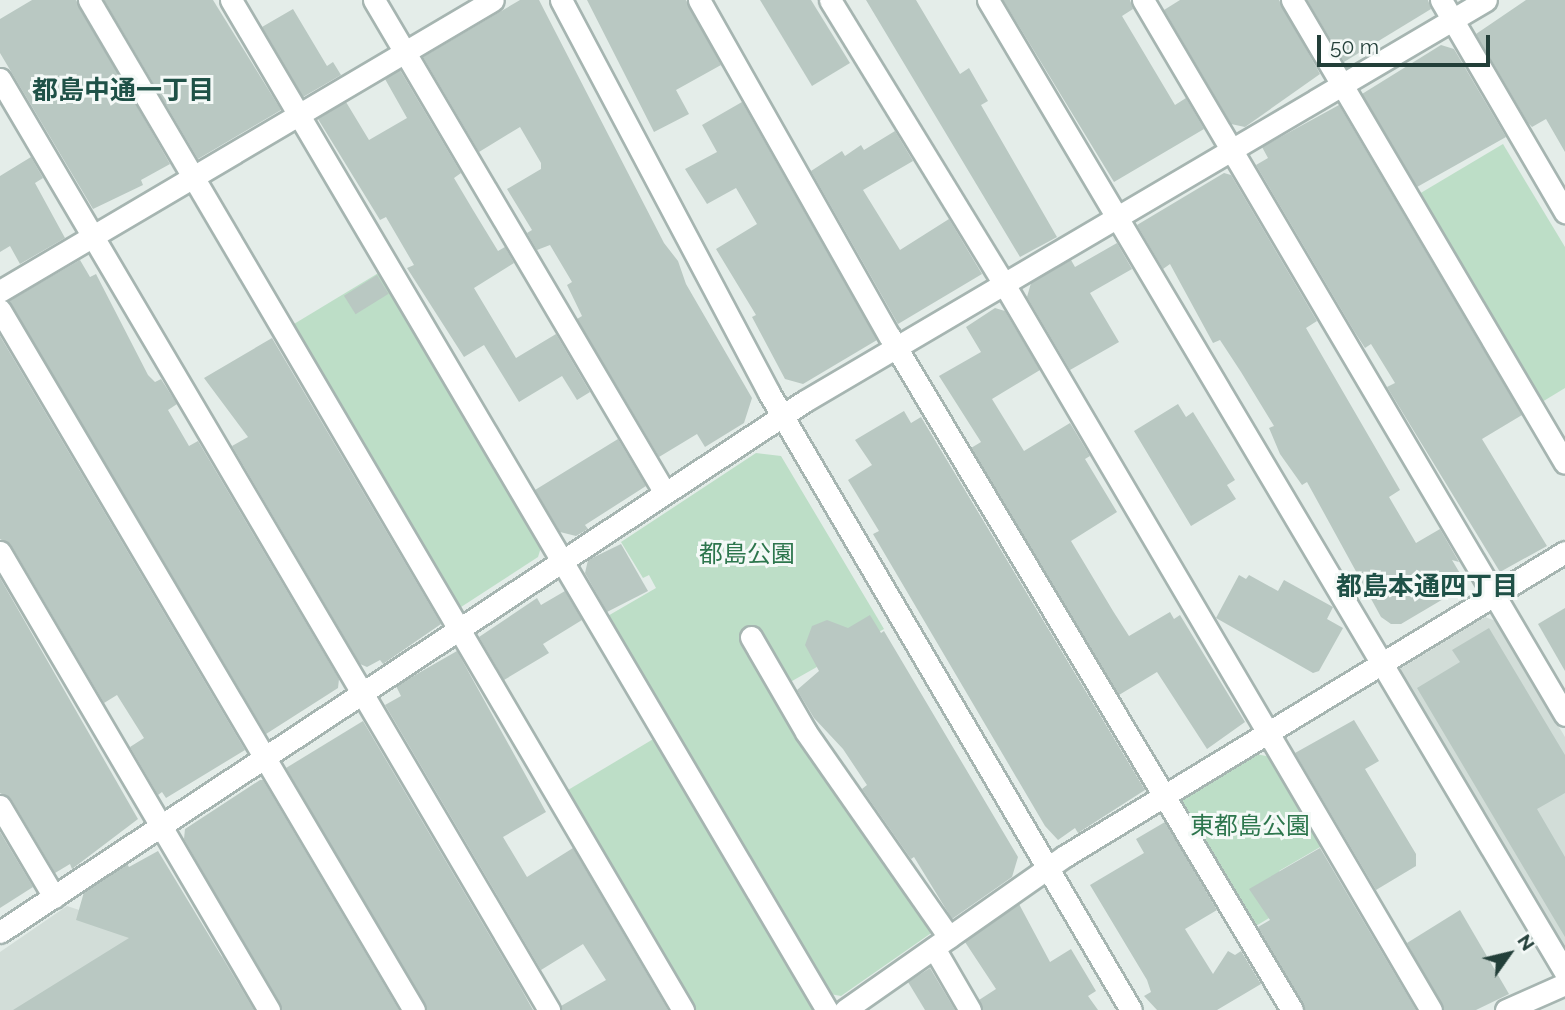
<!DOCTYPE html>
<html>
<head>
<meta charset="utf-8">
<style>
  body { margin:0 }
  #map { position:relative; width:1565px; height:1010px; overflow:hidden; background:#e4ede9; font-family:Raleway,"Noto Sans JP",sans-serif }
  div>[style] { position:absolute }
  .built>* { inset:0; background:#d2ddd8 }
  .green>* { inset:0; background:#bddec7 }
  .building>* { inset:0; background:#b9c8c2; transform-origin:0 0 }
  .roads { filter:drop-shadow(2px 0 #a6b5b1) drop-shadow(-2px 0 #a6b5b1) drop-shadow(0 2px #a6b5b1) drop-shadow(0 -2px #a6b5b1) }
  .street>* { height:21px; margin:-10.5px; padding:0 10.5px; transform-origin:10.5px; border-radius:10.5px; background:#fff }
  .secondary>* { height:21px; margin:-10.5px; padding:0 10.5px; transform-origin:10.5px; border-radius:10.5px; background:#fff }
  span { translate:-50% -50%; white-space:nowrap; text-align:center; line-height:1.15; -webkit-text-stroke:6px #f4f9f7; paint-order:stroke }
  .park-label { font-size:24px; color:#2d764d }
  .neighbourhood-label { font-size:26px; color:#1f5147; font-weight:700 }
  .north { position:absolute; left:1474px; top:919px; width:70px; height:70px; -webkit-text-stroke:5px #f4f9f7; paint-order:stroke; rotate:56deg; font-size:19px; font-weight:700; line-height:28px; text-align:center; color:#233f39 }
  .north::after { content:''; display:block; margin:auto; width:24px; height:32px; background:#233f39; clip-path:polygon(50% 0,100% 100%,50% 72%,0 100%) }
  .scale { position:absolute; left:1317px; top:35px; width:173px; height:32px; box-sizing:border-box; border:4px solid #233f39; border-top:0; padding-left:9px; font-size:21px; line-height:24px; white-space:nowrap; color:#233f39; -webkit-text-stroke:5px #f4f9f7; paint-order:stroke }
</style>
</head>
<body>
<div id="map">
  <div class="built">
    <div style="clip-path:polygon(1485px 617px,1496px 621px,1565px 737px,1565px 961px,1399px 681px,1401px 668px)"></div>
    <div style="clip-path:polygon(67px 906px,227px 958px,258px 1010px,0 1010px,0 952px)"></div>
  </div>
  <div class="green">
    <div style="clip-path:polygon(1503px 144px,1565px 247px,1565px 388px,1542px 402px,1419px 194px)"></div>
    <div style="clip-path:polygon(380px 272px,542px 544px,538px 557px,458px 609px,289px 327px)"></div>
    <div style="clip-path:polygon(756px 453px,781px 456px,884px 629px,785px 685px,937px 929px,841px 996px,830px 994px,606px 617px,656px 588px,649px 575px,643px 578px,621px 542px)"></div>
    <div style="clip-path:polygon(655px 738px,813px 1005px,812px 1010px,693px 1010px,563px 793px)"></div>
    <div style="clip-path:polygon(1256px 754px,1271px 757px,1322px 846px,1279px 871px,1288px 888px,1289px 906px,1251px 929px,1176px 804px)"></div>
  </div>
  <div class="building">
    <div style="clip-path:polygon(32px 0,76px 0,170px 164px,141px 180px,143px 185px,93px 209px,0 53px,0 19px)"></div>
    <div style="clip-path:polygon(104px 0,213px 0,281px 110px,198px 159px)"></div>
    <div style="clip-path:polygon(520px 0,539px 0,664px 243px,678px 261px,686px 284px,752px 398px,744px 423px,705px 447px,697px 434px,659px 457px,577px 319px,582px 316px,567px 285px,572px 282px,550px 245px,537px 250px,527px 233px,532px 230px,507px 189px,541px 169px,541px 163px,520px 127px,479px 152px,423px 57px)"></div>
    <div style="clip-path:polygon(587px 0,686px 0,721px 65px,676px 90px,689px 114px,654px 132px)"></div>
    <div style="clip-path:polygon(760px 0,811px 0,850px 63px,812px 86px)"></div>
    <div style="clip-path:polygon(866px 0,916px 0,960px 74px,969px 68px,988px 101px,981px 105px,1057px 237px,1020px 257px)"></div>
    <div style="clip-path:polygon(1003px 0,1130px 0,1133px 9px,1122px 16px,1175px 105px,1186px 98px,1204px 129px,1114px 182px)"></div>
    <div style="clip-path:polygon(1180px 0,1279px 0,1320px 74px,1245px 127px,1231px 124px,1164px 10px)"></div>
    <div style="clip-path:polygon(1307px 0,1428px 0,1431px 9px,1344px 62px)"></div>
    <div style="clip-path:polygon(1526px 0,1565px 0,1565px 152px,1546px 119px,1532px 127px,1528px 123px,1476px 34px)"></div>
    <div style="clip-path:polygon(293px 9px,327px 66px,333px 62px,341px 75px,303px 97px,262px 27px)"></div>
    <div style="clip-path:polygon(1441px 45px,1454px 49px,1506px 137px,1417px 187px,1362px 94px)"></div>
    <div style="clip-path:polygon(400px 70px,461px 173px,454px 178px,473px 210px,498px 251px,505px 247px,514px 263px,474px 288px,516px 358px,556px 334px,590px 392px,577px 400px,562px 376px,519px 402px,484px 345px,464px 357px,407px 268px,414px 265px,386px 217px,380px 220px,318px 119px,346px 102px,369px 140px,407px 118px,385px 79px)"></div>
    <div style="clip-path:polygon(742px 102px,877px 340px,803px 384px,785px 379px,752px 317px,756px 315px,716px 249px,757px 224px,736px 188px,707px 204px,685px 169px,717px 152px,702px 125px)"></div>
    <div style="clip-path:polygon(1339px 105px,1522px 415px,1482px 439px,1547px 546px,1500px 572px,1387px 387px,1395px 383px,1371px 344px,1365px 348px,1354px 331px,1256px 165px,1268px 158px,1262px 147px)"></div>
    <div style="clip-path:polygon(895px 131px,913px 161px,863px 190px,900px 250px,949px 219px,982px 274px,898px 324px,811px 171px,842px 151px,845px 156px,861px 145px,864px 150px)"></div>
    <div style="clip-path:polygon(31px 157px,43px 178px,35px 183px,65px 238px,20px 264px,10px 246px,0 252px,0 176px)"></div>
    <div style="clip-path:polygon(1224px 173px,1231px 175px,1317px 321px,1306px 328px,1400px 490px,1389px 497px,1416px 543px,1440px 529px,1459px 562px,1452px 560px,1467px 585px,1401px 624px,1391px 624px,1381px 617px,1307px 482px,1302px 485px,1280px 454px,1269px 428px,1274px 426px,1241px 372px,1220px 340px,1213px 343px,1170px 264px,1163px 269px,1137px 225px)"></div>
    <div style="clip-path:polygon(1117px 243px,1132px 269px,1090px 293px,1119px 342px,1070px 370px,1027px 297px,1031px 283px,1071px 260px,1075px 267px)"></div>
    <div style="clip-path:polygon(80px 260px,90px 277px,96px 274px,148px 375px,155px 382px,161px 379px,177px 404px,168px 410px,189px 446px,198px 441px,339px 679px,338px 688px,266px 734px,9px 301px)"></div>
    <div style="left:377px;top:275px;width:22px;height:39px;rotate:58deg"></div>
    <div style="clip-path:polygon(995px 308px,1005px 311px,1040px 370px,992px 399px,1024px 451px,1070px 423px,1090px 456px,1085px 459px,1117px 512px,1071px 541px,1113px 611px,1129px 636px,1170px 612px,1174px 619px,1180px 615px,1245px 722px,1207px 749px,1157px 672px,1119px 695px,971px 448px,981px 442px,939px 376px,981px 352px,966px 327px)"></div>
    <div style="clip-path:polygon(0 336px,245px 750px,166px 798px,162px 792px,158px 795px,130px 747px,144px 738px,117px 695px,104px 703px,11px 545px,0 539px)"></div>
    <div style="clip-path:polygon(272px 338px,441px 624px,383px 664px,380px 660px,367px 667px,360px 664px,232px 446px,248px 437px,204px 378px)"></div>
    <div style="clip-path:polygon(1178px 404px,1186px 417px,1193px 412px,1235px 480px,1227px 485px,1236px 499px,1191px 526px,1134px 431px)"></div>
    <div style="clip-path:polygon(904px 411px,911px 423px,921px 417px,1145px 790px,1078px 833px,1075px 828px,1058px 840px,1045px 826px,873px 534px,879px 531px,848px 480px,872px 465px,855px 440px)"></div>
    <div style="clip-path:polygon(618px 439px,646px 486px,585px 525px,588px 529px,576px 536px,560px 532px,535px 490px)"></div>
    <div style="clip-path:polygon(621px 544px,648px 591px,607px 612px,585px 573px,588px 560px)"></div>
    <div style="clip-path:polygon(1239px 575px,1246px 579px,1249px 575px,1278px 591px,1284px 580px,1333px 607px,1327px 619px,1343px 628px,1319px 671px,1313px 673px,1216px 618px)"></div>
    <div style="clip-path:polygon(0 578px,138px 819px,72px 869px,70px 864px,55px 873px,11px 799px,0 793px)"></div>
    <div style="clip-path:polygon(565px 591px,582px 620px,543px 644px,549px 653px,504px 680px,479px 637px,537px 598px,541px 605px)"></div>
    <div style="clip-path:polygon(1565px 608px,1565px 671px,1538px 624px)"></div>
    <div style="clip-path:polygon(870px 615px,881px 633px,884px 631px,1018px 857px,1012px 877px,952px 919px,914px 857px,911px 859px,862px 789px,867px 785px,843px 749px,814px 718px,797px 690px,819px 671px,805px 645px,812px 626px,827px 620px,848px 628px)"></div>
    <div style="clip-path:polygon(1489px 628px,1565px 755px,1565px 793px,1537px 809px,1565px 857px,1565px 937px,1417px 688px,1460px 662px,1452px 650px)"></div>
    <div style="clip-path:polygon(457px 651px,546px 812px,503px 837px,527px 877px,573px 848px,668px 1010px,562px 1010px,561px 1006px,606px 980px,583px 944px,541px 970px,385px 705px,401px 696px,396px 686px)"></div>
    <div style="clip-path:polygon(1354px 720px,1379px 761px,1365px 769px,1416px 854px,1416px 866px,1376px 890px,1295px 753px)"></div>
    <div style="clip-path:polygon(363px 721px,519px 985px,533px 1010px,427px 1010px,286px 768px)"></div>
    <div style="clip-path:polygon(260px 780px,263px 780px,399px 1010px,282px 1010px,184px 839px,185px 829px)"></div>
    <div style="clip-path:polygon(1165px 822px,1217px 910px,1185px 929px,1213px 974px,1228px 951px,1235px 955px,1241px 951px,1261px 984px,1217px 1010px,1157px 1010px,1144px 996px,1151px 992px,1147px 980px,1090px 885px,1144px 853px,1136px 839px)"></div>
    <div style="clip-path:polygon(0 832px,33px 887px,0 908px)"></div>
    <div style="clip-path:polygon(1320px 848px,1416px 1010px,1305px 1010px,1258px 927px,1270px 920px,1249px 889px)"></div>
    <div style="clip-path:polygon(158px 851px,254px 1010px,13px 1010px,129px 938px,76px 920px,84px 892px,127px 864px,129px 867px)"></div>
    <div style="clip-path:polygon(1019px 904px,1050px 962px,1071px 949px,1096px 991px,1088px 996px,1098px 1010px,983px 1010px,979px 1000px,996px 989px,965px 942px)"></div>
    <div style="clip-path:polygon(1460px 910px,1509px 994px,1476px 1010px,1444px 1010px,1407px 943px)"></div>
    <div style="clip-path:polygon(930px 968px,955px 1010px,925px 1010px,908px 982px)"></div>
  </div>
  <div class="roads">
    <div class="street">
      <div style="left:89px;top:0;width:1172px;rotate:59.54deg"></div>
      <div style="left:231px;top:0;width:1173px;rotate:59.46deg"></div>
      <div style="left:374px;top:0;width:572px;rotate:59.45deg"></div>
      <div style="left:699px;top:0;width:387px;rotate:60.5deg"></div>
      <div style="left:890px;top:337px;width:784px;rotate:59.15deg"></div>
      <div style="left:830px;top:0;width:333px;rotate:58.5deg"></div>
      <div style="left:1004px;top:284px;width:842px;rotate:59.54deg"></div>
      <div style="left:988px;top:0;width:1130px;rotate:59.31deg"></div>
      <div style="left:1143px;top:0;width:830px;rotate:59.45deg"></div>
      <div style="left:1292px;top:0;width:537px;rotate:59.48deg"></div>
      <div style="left:1441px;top:0;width:246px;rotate:59.7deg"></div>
      <div style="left:0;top:79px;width:1081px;rotate:59.47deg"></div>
      <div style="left:0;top:291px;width:572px;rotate:-30.55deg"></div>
      <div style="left:0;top:310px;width:813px;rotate:59.4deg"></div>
      <div style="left:0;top:552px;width:531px;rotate:59.57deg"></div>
      <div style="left:751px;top:637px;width:110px;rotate:59.9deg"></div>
      <div style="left:806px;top:732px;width:250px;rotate:55.1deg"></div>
      <div style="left:0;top:806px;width:106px;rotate:59.3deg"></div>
      <div style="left:0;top:932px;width:964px;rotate:-33.41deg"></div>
      <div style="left:805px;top:401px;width:790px;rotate:-30.49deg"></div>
      <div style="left:934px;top:948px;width:72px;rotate:59.9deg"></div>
      <div style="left:845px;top:1010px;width:269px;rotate:-35deg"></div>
      <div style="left:1065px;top:856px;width:585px;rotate:-31.3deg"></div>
      <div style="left:1506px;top:1010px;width:64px;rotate:-23.8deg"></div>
    </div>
    <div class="secondary">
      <div style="left:561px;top:0;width:445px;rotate:62.1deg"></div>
      <div style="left:769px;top:393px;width:715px;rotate:59.6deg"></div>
    </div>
  </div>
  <div class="park-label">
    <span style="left:747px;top:554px">都島公園</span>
    <span style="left:1250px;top:826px">東都島公園</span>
  </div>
  <div class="neighbourhood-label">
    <span style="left:123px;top:91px">都島中通一丁目</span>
    <span style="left:1427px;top:587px">都島本通四丁目</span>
  </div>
  <div class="north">N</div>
  <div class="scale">50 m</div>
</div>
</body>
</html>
